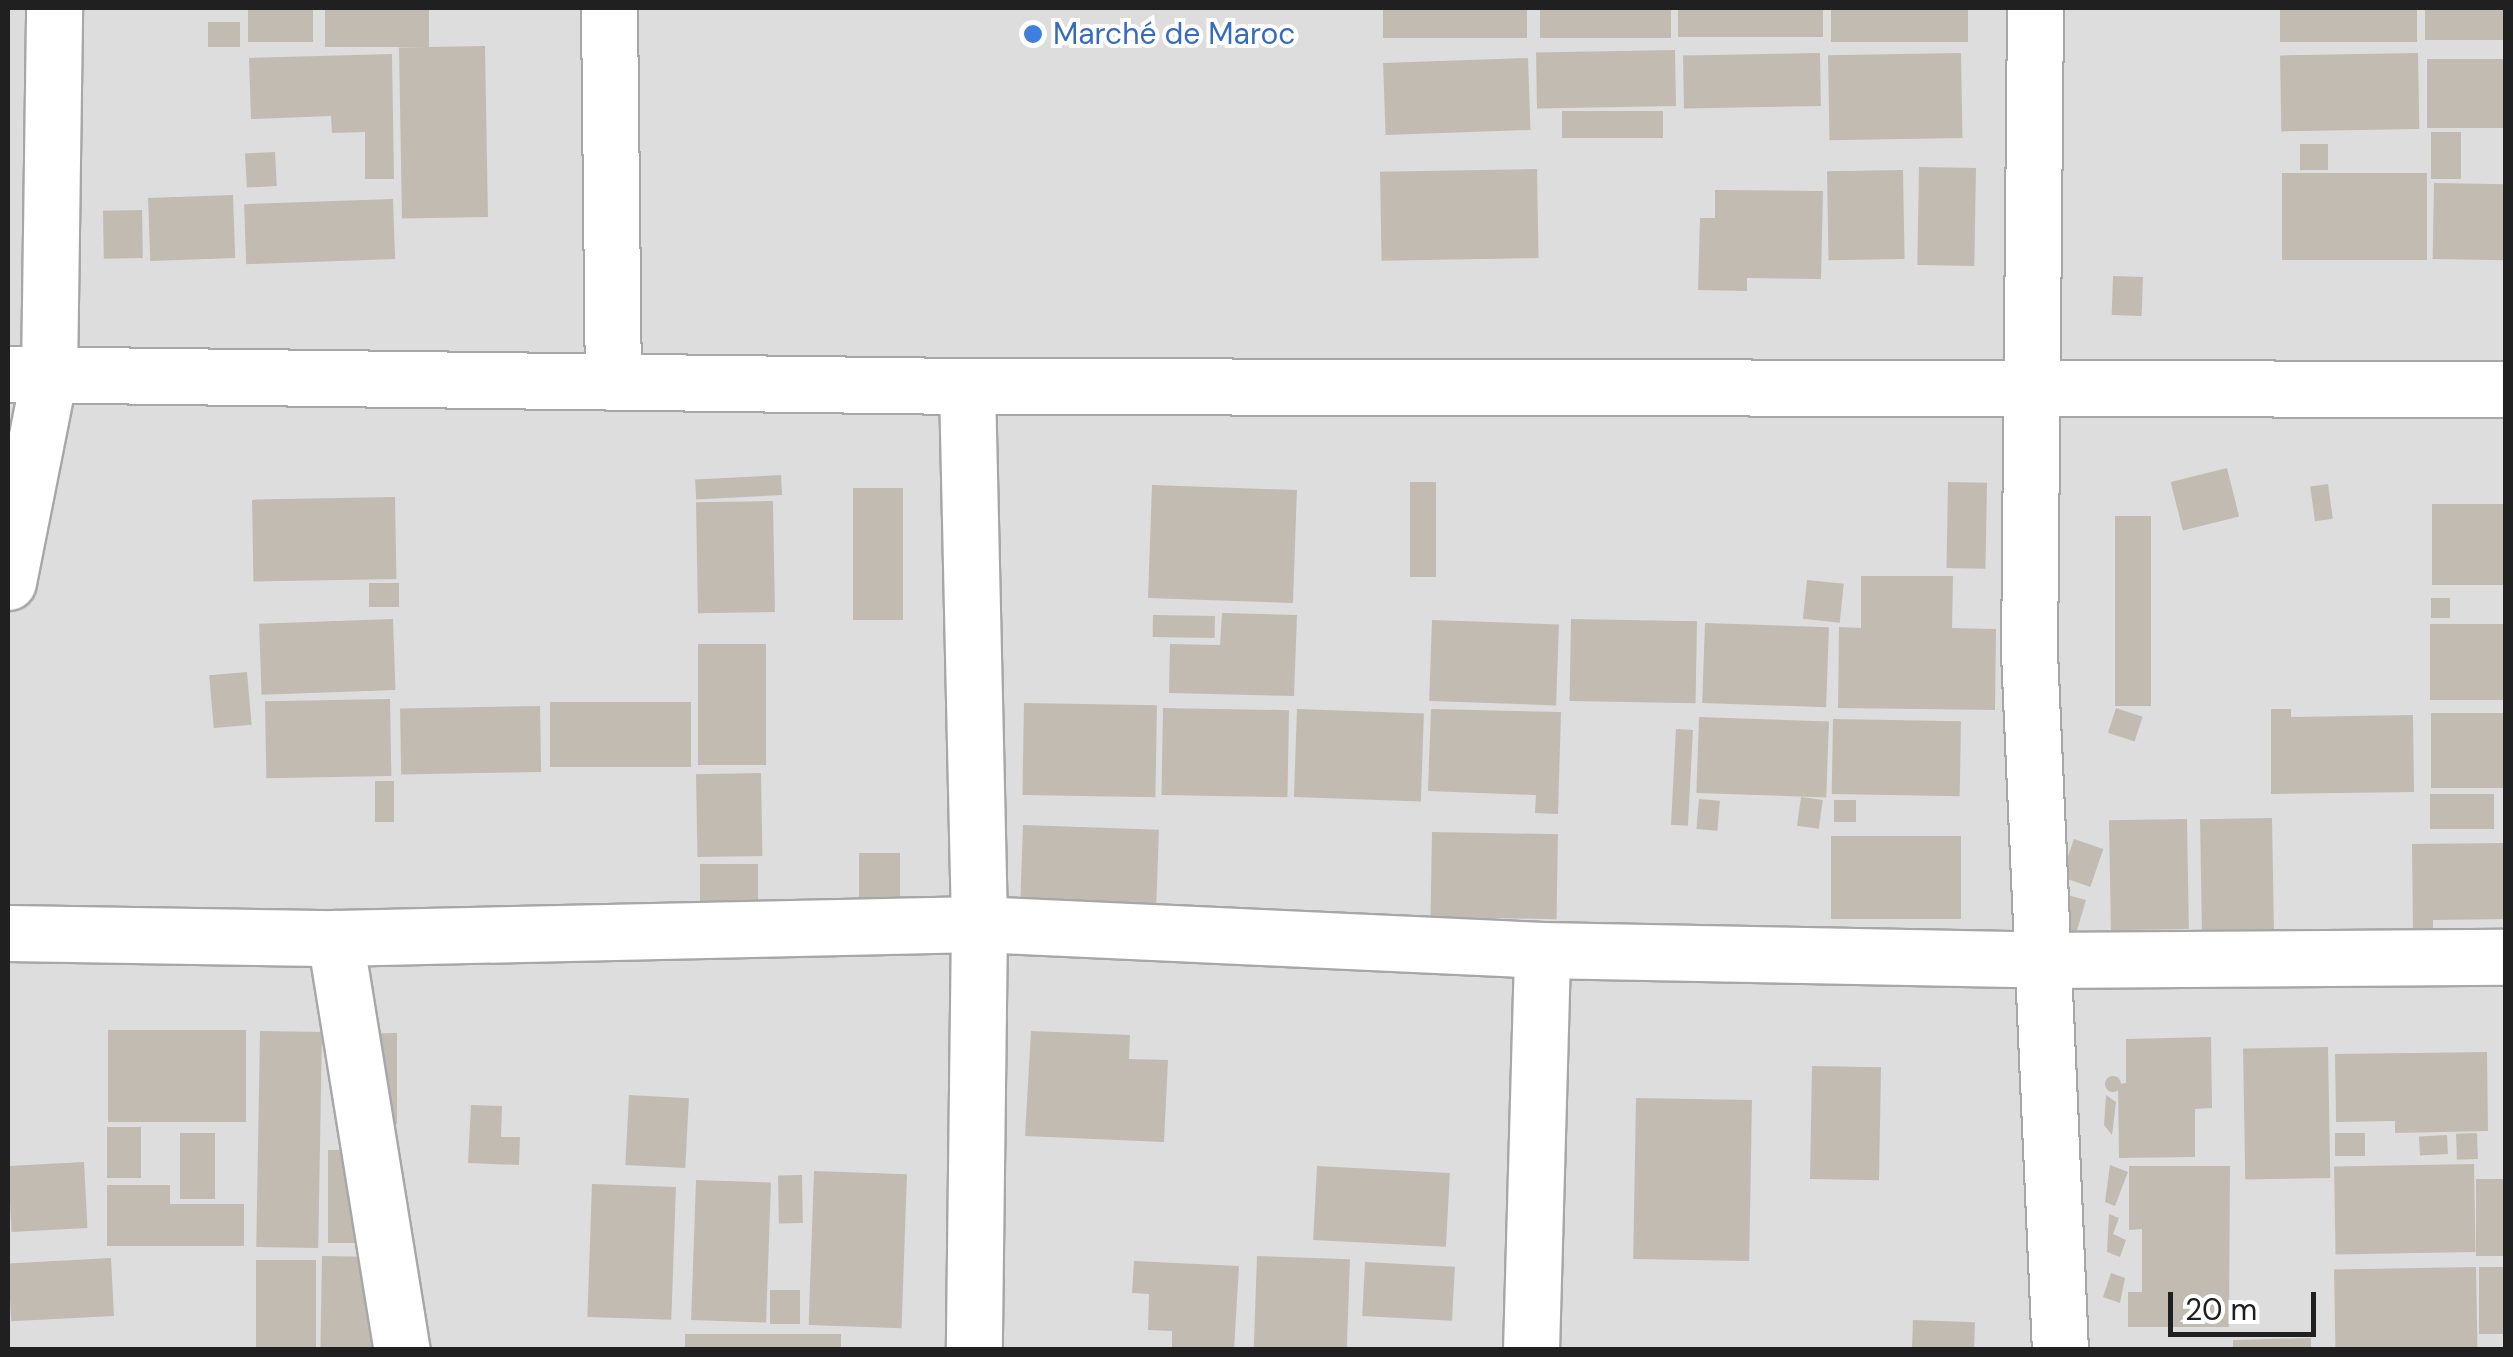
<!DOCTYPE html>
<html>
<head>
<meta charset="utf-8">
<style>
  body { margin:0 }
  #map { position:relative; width:2513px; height:1357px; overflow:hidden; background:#f1eee6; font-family:"DM Sans",sans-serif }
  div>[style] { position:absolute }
  .residential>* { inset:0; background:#dedddd; transform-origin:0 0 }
  .building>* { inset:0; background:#c1bbb2; transform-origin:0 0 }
  .round { border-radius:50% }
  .roads { filter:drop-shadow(2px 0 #a7a7a7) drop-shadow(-2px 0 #a7a7a7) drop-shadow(0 2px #a7a7a7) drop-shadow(0 -2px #a7a7a7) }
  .minor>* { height:55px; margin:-27.5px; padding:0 27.5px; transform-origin:27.5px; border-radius:27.5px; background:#fff }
  .dots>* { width:28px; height:28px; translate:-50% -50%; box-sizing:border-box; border:5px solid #fff; border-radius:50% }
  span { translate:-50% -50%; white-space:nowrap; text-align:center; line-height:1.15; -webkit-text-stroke:8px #fff; paint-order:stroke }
  .shop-label { font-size:30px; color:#366cbe }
  .left { translate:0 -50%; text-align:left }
  .frame { position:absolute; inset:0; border:10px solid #202020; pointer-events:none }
  .scale { position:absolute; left:2168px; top:1292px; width:148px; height:45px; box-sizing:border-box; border:5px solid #202020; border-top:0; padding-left:12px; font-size:30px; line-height:35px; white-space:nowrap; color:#202020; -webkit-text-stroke:8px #fff; paint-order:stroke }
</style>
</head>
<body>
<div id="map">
  <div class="residential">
    <div style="left:8px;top:8px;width:2497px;height:1341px"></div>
  </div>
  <div class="building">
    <div style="left:248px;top:8px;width:65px;height:34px"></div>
    <div style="left:325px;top:8px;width:104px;height:39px"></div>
    <div style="left:1383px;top:8px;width:144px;height:30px"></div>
    <div style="left:1540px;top:8px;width:131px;height:30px"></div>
    <div style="left:1678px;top:8px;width:145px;height:29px"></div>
    <div style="left:1831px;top:8px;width:137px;height:34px"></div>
    <div style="left:2280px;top:8px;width:137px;height:34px"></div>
    <div style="left:2425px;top:8px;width:81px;height:32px"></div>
    <div style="left:208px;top:22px;width:32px;height:25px"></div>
    <div style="left:485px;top:46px;width:171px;height:86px;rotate:89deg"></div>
    <div style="left:1675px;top:50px;width:56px;height:139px;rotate:89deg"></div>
    <div style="left:1820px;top:53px;width:53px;height:137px;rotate:89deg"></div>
    <div style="left:1961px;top:53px;width:85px;height:133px;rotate:89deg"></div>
    <div style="left:2418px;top:53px;width:76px;height:138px;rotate:89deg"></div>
    <div style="clip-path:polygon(392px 54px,394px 179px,365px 179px,365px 132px,332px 133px,331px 116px,251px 119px,249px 58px)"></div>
    <div style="left:1528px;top:58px;width:72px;height:145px;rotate:88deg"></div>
    <div style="left:2506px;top:59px;width:69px;height:79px;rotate:90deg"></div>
    <div style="left:1663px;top:111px;width:27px;height:101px;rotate:90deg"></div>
    <div style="left:2431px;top:132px;width:30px;height:47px"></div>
    <div style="left:2300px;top:144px;width:28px;height:26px"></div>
    <div style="left:275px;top:152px;width:34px;height:30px;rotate:87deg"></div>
    <div style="left:1919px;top:167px;width:57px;height:98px;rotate:1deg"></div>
    <div style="left:1537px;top:169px;width:89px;height:157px;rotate:89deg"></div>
    <div style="left:1903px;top:170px;width:89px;height:76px;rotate:89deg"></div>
    <div style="left:2282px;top:173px;width:145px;height:87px"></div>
    <div style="left:2434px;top:183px;width:72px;height:76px;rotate:1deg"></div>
    <div style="clip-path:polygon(1715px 190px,1823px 191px,1821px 279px,1747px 278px,1747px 291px,1698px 290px,1700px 218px,1715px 218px)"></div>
    <div style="left:233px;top:195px;width:63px;height:85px;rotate:88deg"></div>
    <div style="left:393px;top:199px;width:60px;height:149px;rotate:88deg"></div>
    <div style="left:142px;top:210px;width:48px;height:39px;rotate:89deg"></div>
    <div style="left:2113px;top:276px;width:30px;height:39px;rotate:2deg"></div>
    <div style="left:2227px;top:468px;width:50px;height:58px;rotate:76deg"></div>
    <div style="left:781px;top:475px;width:20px;height:86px;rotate:87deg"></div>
    <div style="left:1410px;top:482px;width:26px;height:95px"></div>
    <div style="left:1948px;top:482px;width:39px;height:86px;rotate:1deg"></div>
    <div style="left:2328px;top:484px;width:35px;height:18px;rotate:82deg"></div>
    <div style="left:1152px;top:485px;width:145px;height:113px;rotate:2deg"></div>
    <div style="left:853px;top:488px;width:50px;height:132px"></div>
    <div style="left:395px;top:497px;width:82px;height:143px;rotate:89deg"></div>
    <div style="left:773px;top:501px;width:111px;height:77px;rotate:89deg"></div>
    <div style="left:2432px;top:504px;width:74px;height:81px"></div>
    <div style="left:2115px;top:516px;width:36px;height:190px"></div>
    <div style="clip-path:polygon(1861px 576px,1953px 576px,1952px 628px,1996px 629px,1995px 710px,1838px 708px,1839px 627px,1861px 628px)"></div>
    <div style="left:1807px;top:580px;width:37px;height:39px;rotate:6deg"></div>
    <div style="left:399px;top:583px;width:24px;height:30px;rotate:90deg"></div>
    <div style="left:2431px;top:598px;width:19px;height:20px"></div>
    <div style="clip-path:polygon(1222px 613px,1297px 615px,1294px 696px,1169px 693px,1170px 644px,1220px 645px)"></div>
    <div style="left:1153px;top:615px;width:62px;height:22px;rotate:1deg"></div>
    <div style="left:393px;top:619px;width:71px;height:134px;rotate:88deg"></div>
    <div style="left:1571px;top:619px;width:126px;height:82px;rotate:1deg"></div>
    <div style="left:1432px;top:620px;width:127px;height:81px;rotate:2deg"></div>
    <div style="left:1705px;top:623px;width:124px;height:80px;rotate:2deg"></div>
    <div style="left:2506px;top:624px;width:76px;height:76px;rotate:90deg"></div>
    <div style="left:766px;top:644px;width:121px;height:68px;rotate:90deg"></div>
    <div style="left:247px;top:672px;width:53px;height:38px;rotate:85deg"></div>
    <div style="left:390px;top:699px;width:77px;height:125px;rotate:89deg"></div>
    <div style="left:691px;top:702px;width:65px;height:141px;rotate:90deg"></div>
    <div style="left:1024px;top:703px;width:133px;height:92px;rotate:1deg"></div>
    <div style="left:540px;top:706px;width:66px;height:140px;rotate:89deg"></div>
    <div style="left:1163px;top:708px;width:126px;height:87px;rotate:1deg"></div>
    <div style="left:2116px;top:708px;width:28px;height:26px;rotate:18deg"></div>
    <div style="left:1297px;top:709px;width:127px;height:88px;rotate:2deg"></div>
    <div style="clip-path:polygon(1431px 709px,1561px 712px,1558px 814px,1535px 813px,1536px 795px,1428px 791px)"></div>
    <div style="clip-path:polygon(2271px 709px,2291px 709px,2291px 717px,2413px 715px,2414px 792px,2271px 794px)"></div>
    <div style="left:2506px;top:713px;width:75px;height:75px;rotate:90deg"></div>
    <div style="left:1699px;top:717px;width:130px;height:76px;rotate:2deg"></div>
    <div style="left:1833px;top:719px;width:128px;height:75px;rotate:1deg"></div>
    <div style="left:1676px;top:729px;width:17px;height:96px;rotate:3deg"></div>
    <div style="left:761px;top:773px;width:83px;height:65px;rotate:89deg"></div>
    <div style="left:375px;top:781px;width:19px;height:41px"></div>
    <div style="left:2494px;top:794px;width:35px;height:64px;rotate:90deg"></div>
    <div style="left:1801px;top:797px;width:22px;height:29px;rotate:8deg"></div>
    <div style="left:1699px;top:799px;width:21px;height:30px;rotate:5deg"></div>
    <div style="left:1834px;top:800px;width:22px;height:22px"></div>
    <div style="left:2272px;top:818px;width:111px;height:72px;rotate:89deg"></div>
    <div style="left:2187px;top:819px;width:110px;height:78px;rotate:89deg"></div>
    <div style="left:1023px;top:825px;width:136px;height:93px;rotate:2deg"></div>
    <div style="left:1432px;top:832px;width:126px;height:85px;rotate:1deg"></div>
    <div style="left:1831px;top:836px;width:130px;height:83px"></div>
    <div style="left:2074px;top:839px;width:31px;height:40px;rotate:19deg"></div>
    <div style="clip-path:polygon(2506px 843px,2506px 919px,2433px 920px,2433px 933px,2413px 934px,2412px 844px)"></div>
    <div style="left:859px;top:853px;width:41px;height:64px"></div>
    <div style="left:758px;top:864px;width:42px;height:58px;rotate:90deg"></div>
    <div style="clip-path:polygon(2060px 893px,2086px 900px,2072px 947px)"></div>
    <div style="left:246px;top:1030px;width:92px;height:138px;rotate:90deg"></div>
    <div style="left:260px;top:1031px;width:62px;height:216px;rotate:1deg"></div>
    <div style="clip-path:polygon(1031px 1031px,1130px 1035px,1129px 1059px,1168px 1060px,1164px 1142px,1025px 1136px)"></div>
    <div style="clip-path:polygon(397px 1033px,397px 1124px,381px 1124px,353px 1034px)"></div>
    <div style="clip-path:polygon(2211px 1037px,2212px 1108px,2195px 1109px,2195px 1157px,2119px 1158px,2118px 1084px,2126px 1083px,2126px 1039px)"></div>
    <div style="left:2328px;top:1047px;width:131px;height:85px;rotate:89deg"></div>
    <div style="clip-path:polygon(2487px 1052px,2488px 1131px,2395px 1133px,2395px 1121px,2336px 1122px,2335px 1054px)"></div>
    <div style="left:1812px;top:1066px;width:69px;height:113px;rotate:1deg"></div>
    <div class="round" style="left:2105px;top:1076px;width:16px;height:16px"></div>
    <div style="left:629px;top:1095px;width:60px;height:70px;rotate:3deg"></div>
    <div style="clip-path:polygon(2106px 1095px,2116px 1102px,2112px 1135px,2104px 1125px)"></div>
    <div style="left:1636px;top:1098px;width:116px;height:161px;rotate:1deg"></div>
    <div style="clip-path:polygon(471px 1105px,502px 1106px,501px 1137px,520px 1137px,519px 1165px,468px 1163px)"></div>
    <div style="left:141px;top:1127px;width:51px;height:34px;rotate:90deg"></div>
    <div style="left:180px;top:1133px;width:35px;height:66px"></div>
    <div style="left:2365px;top:1133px;width:23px;height:30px;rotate:90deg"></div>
    <div style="left:2477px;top:1133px;width:26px;height:21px;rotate:88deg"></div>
    <div style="left:2447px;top:1135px;width:19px;height:28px;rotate:87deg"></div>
    <div style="left:389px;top:1150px;width:93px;height:61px;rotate:90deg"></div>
    <div style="left:84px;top:1162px;width:66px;height:76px;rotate:87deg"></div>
    <div style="left:2474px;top:1164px;width:88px;height:140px;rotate:89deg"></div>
    <div style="clip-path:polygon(2110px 1165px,2128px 1172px,2115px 1206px,2105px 1202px)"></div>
    <div style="left:1317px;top:1166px;width:133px;height:74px;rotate:3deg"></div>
    <div style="clip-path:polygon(2129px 1166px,2230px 1166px,2229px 1327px,2128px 1327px,2128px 1292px,2142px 1292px,2142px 1229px,2129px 1230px)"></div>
    <div style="left:814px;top:1171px;width:93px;height:154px;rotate:2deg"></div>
    <div style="left:802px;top:1175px;width:48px;height:24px;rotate:89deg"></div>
    <div style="left:2506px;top:1179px;width:77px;height:30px;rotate:90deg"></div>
    <div style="left:696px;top:1180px;width:75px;height:140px;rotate:2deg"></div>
    <div style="left:592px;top:1184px;width:84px;height:133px;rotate:2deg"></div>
    <div style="clip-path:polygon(107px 1185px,170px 1185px,170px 1204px,244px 1204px,244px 1246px,107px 1246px)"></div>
    <div style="clip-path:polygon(2109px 1214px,2119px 1218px,2113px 1234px,2126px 1240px,2120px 1257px,2107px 1252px)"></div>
    <div style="left:322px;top:1256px;width:73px;height:94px;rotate:1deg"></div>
    <div style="left:1257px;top:1256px;width:93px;height:94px;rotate:2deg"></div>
    <div style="left:111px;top:1258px;width:58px;height:103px;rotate:87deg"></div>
    <div style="left:256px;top:1260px;width:60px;height:90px"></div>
    <div style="clip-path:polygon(1134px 1261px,1239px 1266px,1234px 1350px,1172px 1350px,1172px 1331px,1148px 1330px,1149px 1294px,1132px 1293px)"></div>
    <div style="left:1365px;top:1262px;width:90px;height:54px;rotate:3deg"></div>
    <div style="left:2476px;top:1267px;width:82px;height:142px;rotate:89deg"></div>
    <div style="left:2506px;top:1267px;width:67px;height:27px;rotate:90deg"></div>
    <div style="clip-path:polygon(2111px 1273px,2125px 1278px,2120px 1303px,2103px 1297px)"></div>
    <div style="left:770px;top:1290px;width:30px;height:34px"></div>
    <div style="left:1913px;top:1320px;width:62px;height:30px;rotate:2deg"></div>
    <div style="left:685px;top:1334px;width:156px;height:16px"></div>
    <div style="clip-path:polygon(2311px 1338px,2311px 1350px,2233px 1350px,2233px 1340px)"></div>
  </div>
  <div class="roads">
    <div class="minor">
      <div style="left:609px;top:8px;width:372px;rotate:89.4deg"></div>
      <div style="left:2035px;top:8px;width:644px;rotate:90.53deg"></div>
      <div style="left:2029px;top:652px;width:699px;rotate:87.46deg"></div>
      <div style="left:8px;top:374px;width:959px;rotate:0.72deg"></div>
      <div style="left:967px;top:386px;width:1539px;rotate:0.11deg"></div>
      <div style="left:967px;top:386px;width:538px;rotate:88.72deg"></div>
      <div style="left:979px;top:924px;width:426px;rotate:90.7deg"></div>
      <div style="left:8px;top:582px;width:211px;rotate:-78.8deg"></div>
      <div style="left:49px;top:375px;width:367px;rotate:-89.2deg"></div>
      <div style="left:8px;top:933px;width:327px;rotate:0.9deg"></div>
      <div style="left:335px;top:938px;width:644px;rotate:-1.25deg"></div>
      <div style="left:979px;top:924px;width:564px;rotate:2.64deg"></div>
      <div style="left:1542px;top:950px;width:499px;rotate:1.1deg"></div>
      <div style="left:2041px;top:960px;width:465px;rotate:-0.4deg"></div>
      <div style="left:335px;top:938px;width:417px;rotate:80.8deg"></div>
      <div style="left:1531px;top:1350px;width:400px;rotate:-88.4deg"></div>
    </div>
  </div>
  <div class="dots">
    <div style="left:1033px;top:34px;background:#3f7fe0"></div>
  </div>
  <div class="shop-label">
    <span class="left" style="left:1053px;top:34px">Marché de Maroc</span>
  </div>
  <div class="frame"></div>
  <div class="scale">20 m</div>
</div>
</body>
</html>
